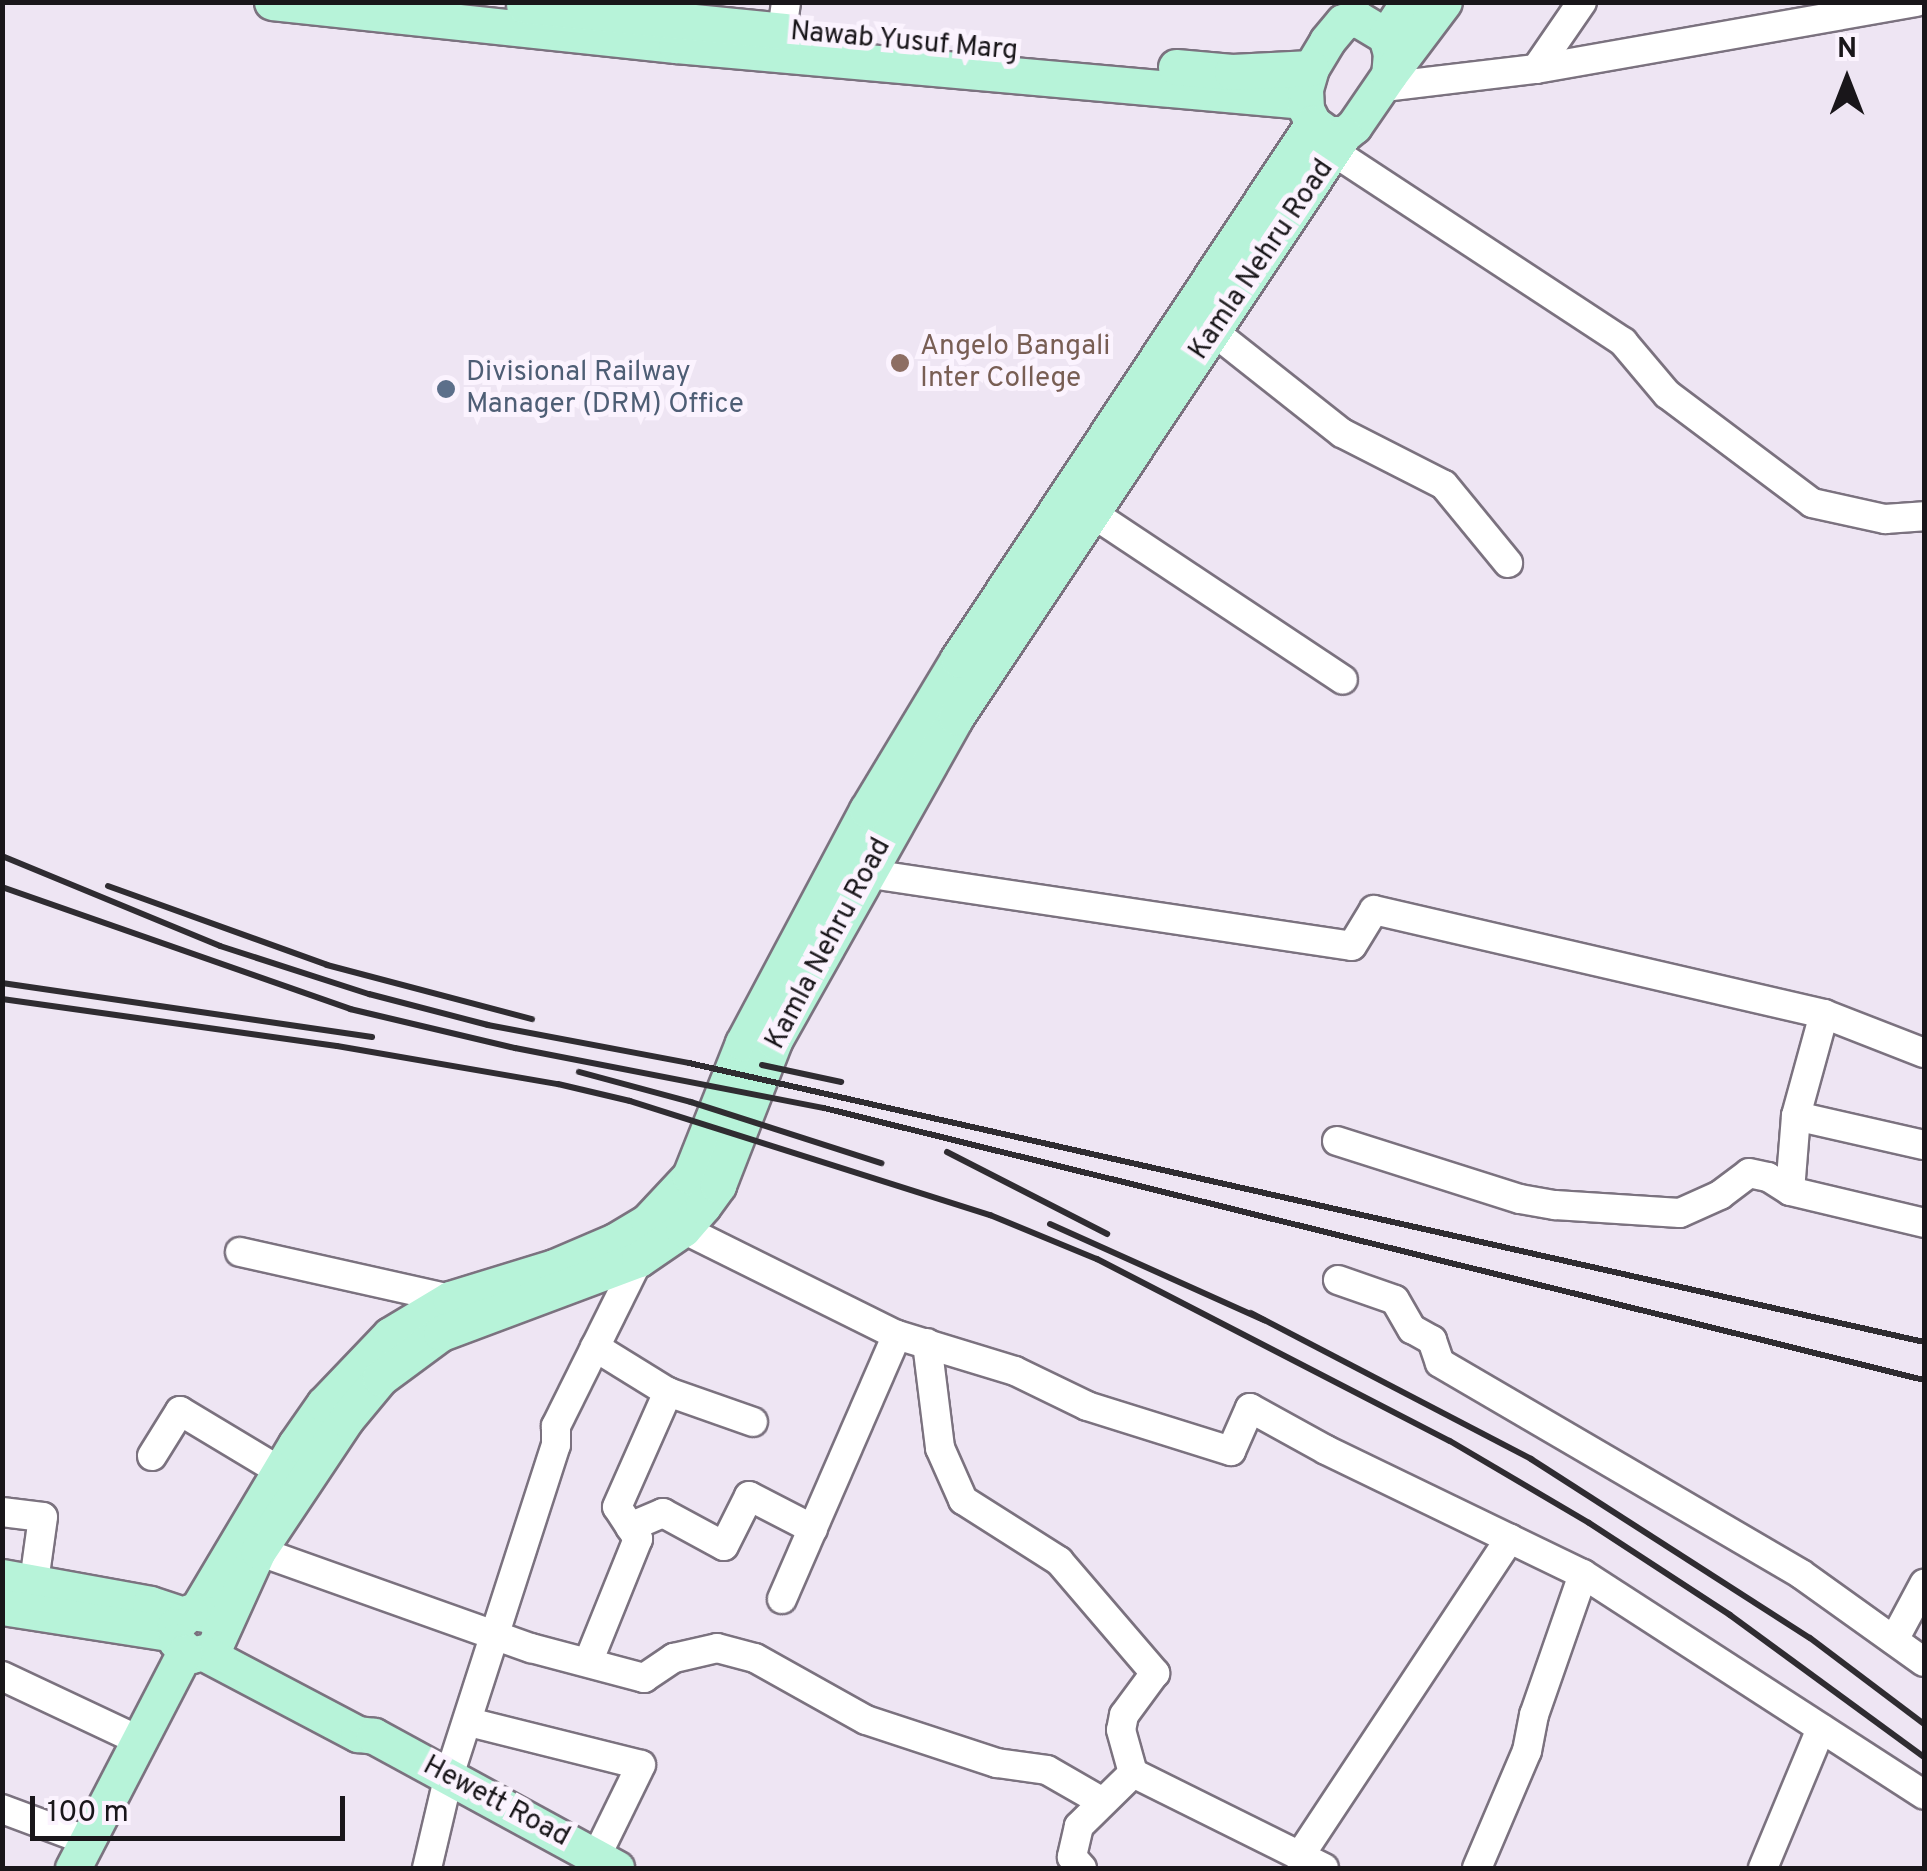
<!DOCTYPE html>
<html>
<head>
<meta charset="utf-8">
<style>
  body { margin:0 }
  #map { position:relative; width:1927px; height:1871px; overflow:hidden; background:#eee5f3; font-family:Overpass,sans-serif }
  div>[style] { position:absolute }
  .roads { filter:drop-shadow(2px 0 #7b727f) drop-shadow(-2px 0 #7b727f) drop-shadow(0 2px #7b727f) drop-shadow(0 -2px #7b727f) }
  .minor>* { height:28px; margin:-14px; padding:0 14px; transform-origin:14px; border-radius:14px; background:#fff }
  .major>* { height:35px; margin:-17.5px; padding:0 17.5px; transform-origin:17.5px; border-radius:17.5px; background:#b7f3d9 }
  .rail>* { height:6px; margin:-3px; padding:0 3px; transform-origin:3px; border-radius:3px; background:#2f2c31 }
  .dots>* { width:28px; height:28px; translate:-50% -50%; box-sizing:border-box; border:5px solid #fbf3fe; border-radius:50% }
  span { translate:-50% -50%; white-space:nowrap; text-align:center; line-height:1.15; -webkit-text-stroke:10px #fbf3fe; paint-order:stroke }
  .street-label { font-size:28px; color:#19161a }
  .education-label { font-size:28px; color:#785e54 }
  .left { translate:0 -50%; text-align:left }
  .service-label { font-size:28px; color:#4e5e75 }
  .frame { position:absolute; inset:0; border:5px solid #19161a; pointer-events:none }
  .north { position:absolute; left:1797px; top:30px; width:100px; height:100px; -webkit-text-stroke:8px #fbf3fe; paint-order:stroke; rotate:0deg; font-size:28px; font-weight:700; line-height:40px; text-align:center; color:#19161a }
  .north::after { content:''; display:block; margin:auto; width:35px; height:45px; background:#19161a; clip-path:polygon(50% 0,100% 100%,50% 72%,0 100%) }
  .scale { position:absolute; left:30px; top:1796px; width:315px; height:45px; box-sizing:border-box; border:5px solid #19161a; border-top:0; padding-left:12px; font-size:30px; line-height:35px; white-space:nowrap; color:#19161a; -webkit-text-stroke:8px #fbf3fe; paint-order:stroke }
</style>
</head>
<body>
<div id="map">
  <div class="roads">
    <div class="minor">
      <div style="left:782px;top:31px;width:29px;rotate:-82deg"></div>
      <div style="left:1536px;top:69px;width:81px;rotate:-55.5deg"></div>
      <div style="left:1384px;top:87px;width:153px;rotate:-6.8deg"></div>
      <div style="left:1536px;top:69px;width:386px;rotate:-10deg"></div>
      <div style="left:1334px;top:152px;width:346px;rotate:33.3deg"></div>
      <div style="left:1623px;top:342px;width:68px;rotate:49.8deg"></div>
      <div style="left:1667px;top:394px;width:181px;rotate:36.9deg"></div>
      <div style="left:1812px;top:503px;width:75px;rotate:12.4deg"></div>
      <div style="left:1885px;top:519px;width:39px;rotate:-4deg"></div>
      <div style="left:1214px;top:332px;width:163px;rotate:38.3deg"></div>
      <div style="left:1342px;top:433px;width:114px;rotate:27deg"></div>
      <div style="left:1444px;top:485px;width:101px;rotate:50.6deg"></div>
      <div style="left:1092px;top:513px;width:301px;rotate:33.6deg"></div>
      <div style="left:864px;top:873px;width:493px;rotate:8.5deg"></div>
      <div style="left:1352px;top:946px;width:42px;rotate:-58.6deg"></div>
      <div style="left:1374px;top:910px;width:462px;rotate:13deg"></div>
      <div style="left:1824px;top:1014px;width:107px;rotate:21.3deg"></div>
      <div style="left:1824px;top:1014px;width:106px;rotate:105.4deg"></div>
      <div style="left:1796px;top:1116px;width:75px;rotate:94.6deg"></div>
      <div style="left:1790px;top:1191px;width:138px;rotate:13.4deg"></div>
      <div style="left:1796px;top:1116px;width:131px;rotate:12.8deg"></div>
      <div style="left:1337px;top:1141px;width:192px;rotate:17.6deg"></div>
      <div style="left:1520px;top:1199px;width:36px;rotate:10deg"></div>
      <div style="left:1555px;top:1205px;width:125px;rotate:3.7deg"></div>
      <div style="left:1680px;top:1213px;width:44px;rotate:-24.2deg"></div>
      <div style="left:1720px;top:1195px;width:36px;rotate:-37deg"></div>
      <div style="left:1749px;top:1173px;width:19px;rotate:12deg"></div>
      <div style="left:1768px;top:1177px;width:26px;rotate:32deg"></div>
      <div style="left:683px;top:1229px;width:239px;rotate:26.4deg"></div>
      <div style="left:897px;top:1335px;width:123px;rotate:17deg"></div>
      <div style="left:1015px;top:1371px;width:80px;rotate:25.9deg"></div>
      <div style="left:1087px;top:1406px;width:151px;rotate:17.4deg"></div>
      <div style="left:1231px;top:1451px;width:47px;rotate:-66.2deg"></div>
      <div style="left:1250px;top:1408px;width:87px;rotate:28.9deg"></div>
      <div style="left:1326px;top:1450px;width:285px;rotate:25.8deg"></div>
      <div style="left:1583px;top:1574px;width:406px;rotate:32.9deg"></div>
      <div style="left:240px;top:1252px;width:215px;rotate:12.6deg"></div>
      <div style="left:1338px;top:1280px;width:60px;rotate:19.3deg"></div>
      <div style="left:1395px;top:1300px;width:34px;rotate:60deg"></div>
      <div style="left:1412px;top:1329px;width:23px;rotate:29deg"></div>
      <div style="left:1432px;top:1340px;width:24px;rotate:71deg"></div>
      <div style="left:1440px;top:1363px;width:418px;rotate:30.3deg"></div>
      <div style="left:1801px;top:1574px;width:151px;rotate:35.6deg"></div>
      <div style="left:927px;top:1343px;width:106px;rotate:82.9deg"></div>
      <div style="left:940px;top:1448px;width:57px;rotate:66.1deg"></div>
      <div style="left:963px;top:1500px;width:114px;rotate:32.4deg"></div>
      <div style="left:1059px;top:1561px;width:148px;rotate:49.4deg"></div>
      <div style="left:1155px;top:1673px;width:52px;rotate:126.4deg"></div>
      <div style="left:1124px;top:1715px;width:15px;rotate:101deg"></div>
      <div style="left:1121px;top:1730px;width:45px;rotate:74.4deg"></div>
      <div style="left:1133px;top:1773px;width:76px;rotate:135.5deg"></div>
      <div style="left:1079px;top:1826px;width:32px;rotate:103deg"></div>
      <div style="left:1072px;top:1857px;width:15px;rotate:48deg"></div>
      <div style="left:595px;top:1347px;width:86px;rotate:31.7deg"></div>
      <div style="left:152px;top:1456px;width:53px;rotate:-58.1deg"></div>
      <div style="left:180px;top:1411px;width:114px;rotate:31deg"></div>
      <div style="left:2px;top:1512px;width:41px;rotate:7deg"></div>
      <div style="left:43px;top:1517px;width:66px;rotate:97.9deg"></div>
      <div style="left:630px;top:1527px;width:36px;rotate:-23deg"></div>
      <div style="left:663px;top:1513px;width:69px;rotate:28.4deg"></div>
      <div style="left:724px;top:1546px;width:56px;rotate:-63.4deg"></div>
      <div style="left:749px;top:1496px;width:72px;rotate:27.3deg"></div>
      <div style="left:258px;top:1551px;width:290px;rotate:19.6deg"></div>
      <div style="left:531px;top:1648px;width:117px;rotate:14.9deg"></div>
      <div style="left:644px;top:1678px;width:36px;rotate:-34deg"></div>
      <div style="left:674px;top:1658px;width:44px;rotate:-13.1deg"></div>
      <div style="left:717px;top:1648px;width:39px;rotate:15deg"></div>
      <div style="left:755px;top:1658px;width:127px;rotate:29.2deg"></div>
      <div style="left:866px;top:1720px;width:138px;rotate:18.2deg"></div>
      <div style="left:997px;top:1763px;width:50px;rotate:8deg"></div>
      <div style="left:1047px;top:1770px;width:62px;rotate:29.9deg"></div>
      <div style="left:782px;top:1599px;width:288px;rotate:-66.5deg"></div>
      <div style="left:1894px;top:1640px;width:64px;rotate:-61.8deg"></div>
      <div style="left:589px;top:1660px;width:131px;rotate:-68deg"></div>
      <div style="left:638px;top:1539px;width:38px;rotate:-123deg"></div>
      <div style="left:617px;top:1507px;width:126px;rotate:-66.1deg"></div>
      <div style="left:668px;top:1392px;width:90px;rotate:19.4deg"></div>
      <div style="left:2px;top:1676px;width:155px;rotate:25.2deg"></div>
      <div style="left:469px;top:1722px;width:177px;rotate:14deg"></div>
      <div style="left:641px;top:1765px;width:100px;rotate:116.1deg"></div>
      <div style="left:1133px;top:1773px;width:213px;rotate:26.4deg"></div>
      <div style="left:2px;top:1809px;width:92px;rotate:20.4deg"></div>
      <div style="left:1299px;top:1857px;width:382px;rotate:-56.5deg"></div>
      <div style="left:427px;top:1868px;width:91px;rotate:-76.7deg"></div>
      <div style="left:448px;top:1779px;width:351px;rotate:-72.1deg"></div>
      <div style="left:556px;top:1445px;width:19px;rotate:-90deg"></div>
      <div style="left:556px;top:1426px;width:186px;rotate:-63.6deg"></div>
      <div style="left:1477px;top:1868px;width:127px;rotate:-66.9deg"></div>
      <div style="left:1527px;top:1751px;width:37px;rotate:-79deg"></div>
      <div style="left:1534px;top:1715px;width:149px;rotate:-70.8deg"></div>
      <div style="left:1763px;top:1868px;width:151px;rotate:-67.4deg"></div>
    </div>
    <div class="major">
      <div style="left:272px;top:2px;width:406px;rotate:6.1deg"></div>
      <div style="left:676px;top:45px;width:631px;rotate:5.09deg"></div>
      <div style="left:524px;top:5px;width:262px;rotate:5.7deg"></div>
      <div style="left:1356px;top:18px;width:35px;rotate:31deg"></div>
      <div style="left:1386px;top:36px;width:18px;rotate:74deg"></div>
      <div style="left:1391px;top:53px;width:22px;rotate:95deg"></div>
      <div style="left:1389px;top:75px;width:62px;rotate:124.5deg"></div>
      <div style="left:1354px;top:126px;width:13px;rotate:141deg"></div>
      <div style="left:1344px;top:134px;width:16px;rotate:180deg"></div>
      <div style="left:1328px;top:134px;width:19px;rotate:-144deg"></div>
      <div style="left:1313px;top:123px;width:16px;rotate:-117deg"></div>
      <div style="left:1306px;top:109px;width:20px;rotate:-93deg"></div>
      <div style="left:1305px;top:89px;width:22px;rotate:-74deg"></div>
      <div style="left:1311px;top:68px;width:31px;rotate:-59deg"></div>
      <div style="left:1327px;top:41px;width:25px;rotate:-50deg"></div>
      <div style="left:1343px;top:22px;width:14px;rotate:-17deg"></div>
      <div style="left:1386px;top:36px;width:40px;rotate:-57.1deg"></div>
      <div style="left:1176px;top:67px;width:56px;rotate:5.1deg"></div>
      <div style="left:1232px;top:72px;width:79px;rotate:-2.9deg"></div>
      <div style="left:1389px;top:75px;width:91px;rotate:-53deg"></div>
      <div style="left:2px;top:1577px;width:150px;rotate:10.3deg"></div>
      <div style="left:150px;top:1604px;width:35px;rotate:18deg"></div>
      <div style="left:2px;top:1607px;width:175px;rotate:8.9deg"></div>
      <div style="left:197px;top:1610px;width:193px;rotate:-59.2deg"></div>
      <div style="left:296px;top:1444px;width:49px;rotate:-55deg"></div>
      <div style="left:324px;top:1404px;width:95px;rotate:-46.3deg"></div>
      <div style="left:390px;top:1335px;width:70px;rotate:-31deg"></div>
      <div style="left:450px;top:1299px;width:109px;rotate:-17.1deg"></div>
      <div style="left:554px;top:1267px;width:66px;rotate:-23.1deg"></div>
      <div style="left:615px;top:1241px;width:39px;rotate:-31deg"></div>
      <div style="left:648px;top:1221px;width:62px;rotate:-47deg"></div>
      <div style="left:690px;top:1176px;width:143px;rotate:-68.3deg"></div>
      <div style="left:743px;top:1043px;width:264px;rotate:-62deg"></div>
      <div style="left:867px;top:810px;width:176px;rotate:-58.9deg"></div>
      <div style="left:958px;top:659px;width:643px;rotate:-56.48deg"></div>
      <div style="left:220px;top:1628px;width:15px;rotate:-122deg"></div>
      <div style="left:212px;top:1615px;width:22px;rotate:-172deg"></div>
      <div style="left:190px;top:1612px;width:21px;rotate:137deg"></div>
      <div style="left:175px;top:1626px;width:15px;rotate:86deg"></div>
      <div style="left:176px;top:1641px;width:21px;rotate:43deg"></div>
      <div style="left:191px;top:1655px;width:23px;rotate:-13deg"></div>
      <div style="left:213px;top:1650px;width:109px;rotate:-65.6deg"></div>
      <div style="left:258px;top:1551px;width:159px;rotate:-56.3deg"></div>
      <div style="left:346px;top:1419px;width:53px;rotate:-50.3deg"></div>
      <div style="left:380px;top:1378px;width:76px;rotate:-36.4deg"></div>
      <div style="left:441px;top:1333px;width:211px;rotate:-20.5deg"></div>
      <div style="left:639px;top:1259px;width:53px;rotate:-34.3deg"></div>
      <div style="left:683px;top:1229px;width:30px;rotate:-49deg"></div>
      <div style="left:703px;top:1206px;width:26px;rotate:-54deg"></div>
      <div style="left:718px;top:1185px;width:155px;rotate:-68.7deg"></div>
      <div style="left:774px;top:1041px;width:372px;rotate:-60.7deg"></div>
      <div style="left:956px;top:717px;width:700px;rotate:-56.36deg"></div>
      <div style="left:206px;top:1654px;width:172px;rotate:27.8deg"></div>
      <div style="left:358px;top:1734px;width:16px;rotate:7deg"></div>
      <div style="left:374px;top:1736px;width:276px;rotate:28.6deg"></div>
      <div style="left:73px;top:1868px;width:243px;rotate:-62.6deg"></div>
    </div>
  </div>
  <div class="rail">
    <div style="left:2px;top:856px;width:236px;rotate:22.4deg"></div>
    <div style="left:220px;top:946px;width:157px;rotate:17.9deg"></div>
    <div style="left:369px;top:994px;width:123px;rotate:14.6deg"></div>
    <div style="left:488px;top:1025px;width:205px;rotate:10.7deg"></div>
    <div style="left:689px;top:1063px;width:1266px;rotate:12.73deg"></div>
    <div style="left:108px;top:886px;width:233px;rotate:19.8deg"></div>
    <div style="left:327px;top:965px;width:212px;rotate:14.8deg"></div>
    <div style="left:2px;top:887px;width:369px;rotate:19.3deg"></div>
    <div style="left:350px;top:1009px;width:170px;rotate:13.3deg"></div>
    <div style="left:515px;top:1048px;width:315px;rotate:11deg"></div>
    <div style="left:824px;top:1108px;width:1133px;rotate:13.89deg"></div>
    <div style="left:2px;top:983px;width:374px;rotate:8.3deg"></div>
    <div style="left:2px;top:999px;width:338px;rotate:8deg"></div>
    <div style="left:337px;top:1046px;width:224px;rotate:9.8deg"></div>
    <div style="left:558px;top:1084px;width:74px;rotate:13.3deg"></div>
    <div style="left:630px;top:1101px;width:378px;rotate:17.6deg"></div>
    <div style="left:990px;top:1215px;width:116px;rotate:22.4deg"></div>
    <div style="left:1097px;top:1259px;width:397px;rotate:27.3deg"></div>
    <div style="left:1450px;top:1441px;width:161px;rotate:30.5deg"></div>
    <div style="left:1589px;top:1523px;width:168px;rotate:33.1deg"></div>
    <div style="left:1730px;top:1615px;width:240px;rotate:36.2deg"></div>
    <div style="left:762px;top:1065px;width:81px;rotate:12.1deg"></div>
    <div style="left:579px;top:1072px;width:116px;rotate:15deg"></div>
    <div style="left:691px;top:1102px;width:200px;rotate:17.8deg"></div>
    <div style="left:947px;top:1152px;width:180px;rotate:27.1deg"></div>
    <div style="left:1050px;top:1224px;width:235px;rotate:24.2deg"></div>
    <div style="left:1251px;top:1313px;width:316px;rotate:27.5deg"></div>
    <div style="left:1531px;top:1459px;width:331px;rotate:32.7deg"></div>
    <div style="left:1810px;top:1638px;width:143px;rotate:37deg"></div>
  </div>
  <div class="dots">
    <div style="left:900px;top:363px;background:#8d6e63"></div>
    <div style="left:446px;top:389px;background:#5c6f8a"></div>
  </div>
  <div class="street-label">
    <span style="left:904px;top:42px;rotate:5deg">Nawab Yusuf Marg</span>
    <span style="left:1262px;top:260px;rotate:-56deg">Kamla Nehru Road</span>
    <span style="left:829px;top:944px;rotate:-62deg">Kamla Nehru Road</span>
    <span style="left:496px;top:1802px;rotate:28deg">Hewett Road</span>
  </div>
  <div class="education-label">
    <span class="left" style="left:920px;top:363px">Angelo Bangali<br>Inter College</span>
  </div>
  <div class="service-label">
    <span class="left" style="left:466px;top:389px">Divisional Railway<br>Manager (DRM) Office</span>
  </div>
  <div class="frame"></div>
  <div class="north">N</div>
  <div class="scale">100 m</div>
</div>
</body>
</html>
